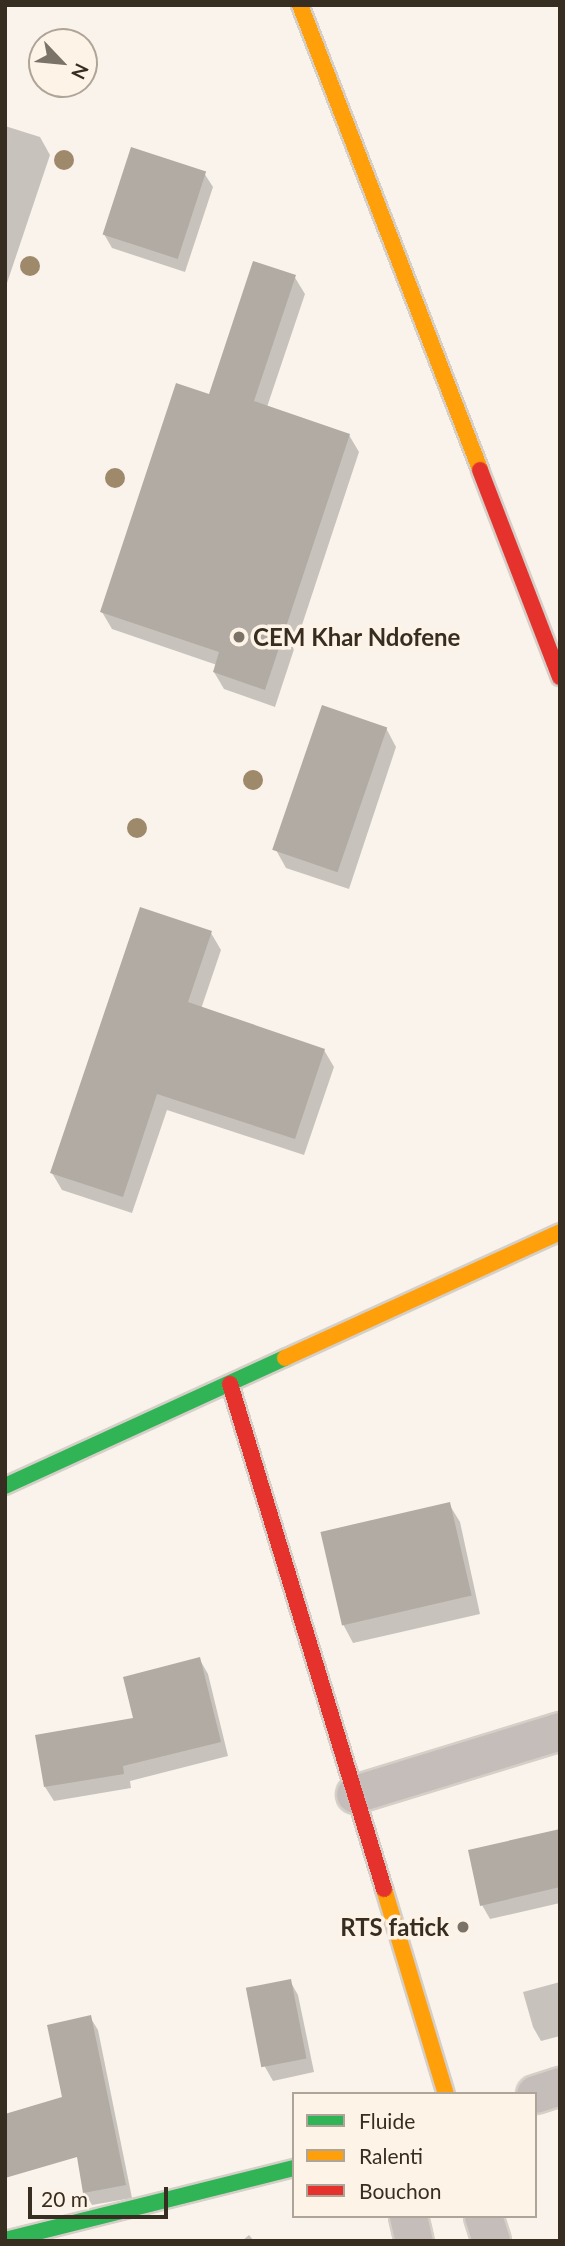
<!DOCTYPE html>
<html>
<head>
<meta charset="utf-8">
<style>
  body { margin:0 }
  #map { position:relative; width:565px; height:2246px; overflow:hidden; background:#f9f3ec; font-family:Lato,sans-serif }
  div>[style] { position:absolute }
  .shadow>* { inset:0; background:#0003 }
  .building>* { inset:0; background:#b2aba3; transform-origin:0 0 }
  .roads { filter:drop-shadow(2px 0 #d5cfc8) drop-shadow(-2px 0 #d5cfc8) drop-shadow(0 2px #d5cfc8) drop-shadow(0 -2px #d5cfc8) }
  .street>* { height:37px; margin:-18.5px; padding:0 18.5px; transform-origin:18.5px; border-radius:18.5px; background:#c4bdba }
  .fast>* { height:16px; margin:-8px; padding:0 8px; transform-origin:8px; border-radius:8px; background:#30b455 }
  .slow>* { height:16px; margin:-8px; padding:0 8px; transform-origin:8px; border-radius:8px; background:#ff9f0a }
  .jam>* { height:16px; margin:-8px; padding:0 8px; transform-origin:8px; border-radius:8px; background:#e5322d }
  .trees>* { width:20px; height:20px; margin:-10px; border-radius:50%; background:#9e896b }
  .dots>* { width:19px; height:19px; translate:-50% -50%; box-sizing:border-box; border:4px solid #fef3e7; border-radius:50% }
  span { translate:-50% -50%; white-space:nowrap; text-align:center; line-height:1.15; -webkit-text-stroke:7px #fef3e7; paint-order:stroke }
  .poi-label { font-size:24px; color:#372d21; font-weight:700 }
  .left { translate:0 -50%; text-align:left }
  .right { translate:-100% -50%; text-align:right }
  .frame { position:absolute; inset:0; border:7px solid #372d21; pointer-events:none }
  .legend { position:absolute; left:292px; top:2092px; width:245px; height:126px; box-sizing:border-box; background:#fef3e7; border:2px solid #aea498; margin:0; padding:9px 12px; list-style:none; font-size:21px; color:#372d21 }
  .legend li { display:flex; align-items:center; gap:14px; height:35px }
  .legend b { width:35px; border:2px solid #aea498 }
  .north { position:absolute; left:28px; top:28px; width:70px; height:70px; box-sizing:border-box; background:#fef3e7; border:2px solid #aea498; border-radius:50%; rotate:116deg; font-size:19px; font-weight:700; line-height:28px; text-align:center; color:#372d21 }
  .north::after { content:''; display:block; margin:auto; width:24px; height:32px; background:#7b7268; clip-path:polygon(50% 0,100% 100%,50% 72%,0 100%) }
  .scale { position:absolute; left:28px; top:2187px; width:140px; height:32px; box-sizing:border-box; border:4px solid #372d21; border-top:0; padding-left:9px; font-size:21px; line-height:24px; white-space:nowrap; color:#372d21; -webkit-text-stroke:5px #fef3e7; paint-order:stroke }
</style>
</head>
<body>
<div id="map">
  <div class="shadow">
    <div style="clip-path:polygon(5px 126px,40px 137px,50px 155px,5px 289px)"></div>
    <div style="clip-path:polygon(204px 173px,213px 187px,185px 272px,112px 248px,104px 234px)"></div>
    <div style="clip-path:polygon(294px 276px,305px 294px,267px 407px,349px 435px,359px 452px,275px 707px,224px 689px,214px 672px,217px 665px,112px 629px,102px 612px,210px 396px)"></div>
    <div style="clip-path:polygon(386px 728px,396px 747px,349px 889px,286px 868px,276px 850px)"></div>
    <div style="clip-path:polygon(211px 933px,221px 950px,201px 1009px,324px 1050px,334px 1067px,304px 1155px,167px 1110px,132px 1213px,62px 1190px,52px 1173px)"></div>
    <div style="clip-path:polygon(449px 1504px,460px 1522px,480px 1614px,353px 1643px,343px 1624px)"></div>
    <div style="clip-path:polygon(200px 1660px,208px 1674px,228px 1756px,130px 1781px,131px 1788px,54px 1801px,45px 1787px,136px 1720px)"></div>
    <div style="clip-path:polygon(560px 1830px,560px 1903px,490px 1919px,482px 1905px)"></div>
    <div style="clip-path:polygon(290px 1981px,298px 1995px,314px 2072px,273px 2081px,265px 2067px,248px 1990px)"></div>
    <div style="clip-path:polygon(560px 1982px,560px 2036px,541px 2041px,533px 2027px,523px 1992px)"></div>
    <div style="clip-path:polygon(90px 2017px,98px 2030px,132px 2198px,92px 2205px,85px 2193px)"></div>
    <div style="clip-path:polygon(249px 2235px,254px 2241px,242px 2241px)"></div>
  </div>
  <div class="building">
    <div style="left:131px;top:147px;width:79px;height:92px;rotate:18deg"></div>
    <div style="clip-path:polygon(253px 261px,296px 275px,254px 401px,350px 434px,265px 690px,213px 672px,219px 652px,100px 612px,176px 383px,209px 394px)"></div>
    <div style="left:322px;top:705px;width:69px;height:153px;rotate:19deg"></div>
    <div style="clip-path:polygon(140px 907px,212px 931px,188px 1002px,325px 1049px,295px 1139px,157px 1094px,123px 1197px,50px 1173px)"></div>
    <div style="left:450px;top:1502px;width:96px;height:133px;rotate:77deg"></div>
    <div style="clip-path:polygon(200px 1657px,221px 1742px,123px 1766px,124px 1774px,44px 1787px,35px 1735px,133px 1718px,123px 1677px)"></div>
    <div style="clip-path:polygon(560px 1829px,560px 1887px,480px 1906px,468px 1850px)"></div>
    <div style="left:291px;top:1979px;width:81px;height:46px;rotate:79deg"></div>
    <div style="clip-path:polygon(91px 2015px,126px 2185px,83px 2193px,77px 2157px,5px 2178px,5px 2114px,62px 2097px,47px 2025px)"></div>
  </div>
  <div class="roads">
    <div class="street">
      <div style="left:355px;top:1794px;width:214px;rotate:-17.1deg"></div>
      <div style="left:535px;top:2094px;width:26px;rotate:-18deg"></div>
      <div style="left:408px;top:2216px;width:26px;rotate:77deg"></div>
      <div style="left:483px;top:2216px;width:26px;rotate:72deg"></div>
    </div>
    <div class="fast">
      <div style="left:5px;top:1486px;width:308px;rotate:-24.6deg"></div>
      <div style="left:5px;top:2240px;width:298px;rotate:-14deg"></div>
    </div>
    <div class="slow">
      <div style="left:300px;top:5px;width:499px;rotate:68.8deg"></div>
      <div style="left:285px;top:1358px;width:302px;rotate:-24.6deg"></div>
      <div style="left:384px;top:1889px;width:214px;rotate:73.2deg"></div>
    </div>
    <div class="jam">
      <div style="left:480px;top:470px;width:222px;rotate:68.9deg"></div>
      <div style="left:230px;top:1384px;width:528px;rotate:73.04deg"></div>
    </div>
  </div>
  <div class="trees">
    <div style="left:64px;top:160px"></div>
    <div style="left:30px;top:266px"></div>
    <div style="left:115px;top:478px"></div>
    <div style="left:253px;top:780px"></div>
    <div style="left:137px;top:828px"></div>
  </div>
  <div class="dots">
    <div style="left:239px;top:637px;background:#7b7268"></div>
    <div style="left:463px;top:1927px;background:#7b7268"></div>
  </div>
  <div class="poi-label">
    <span class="left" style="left:253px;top:637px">CEM Khar Ndofene</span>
    <span class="right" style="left:449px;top:1927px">RTS fatick</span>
  </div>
  <div class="frame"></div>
  <ul class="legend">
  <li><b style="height:9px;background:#30b455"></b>Fluide</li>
  <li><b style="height:9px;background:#ff9f0a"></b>Ralenti</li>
  <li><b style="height:9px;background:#e5322d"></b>Bouchon</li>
  </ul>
  <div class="north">N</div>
  <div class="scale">20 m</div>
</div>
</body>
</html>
